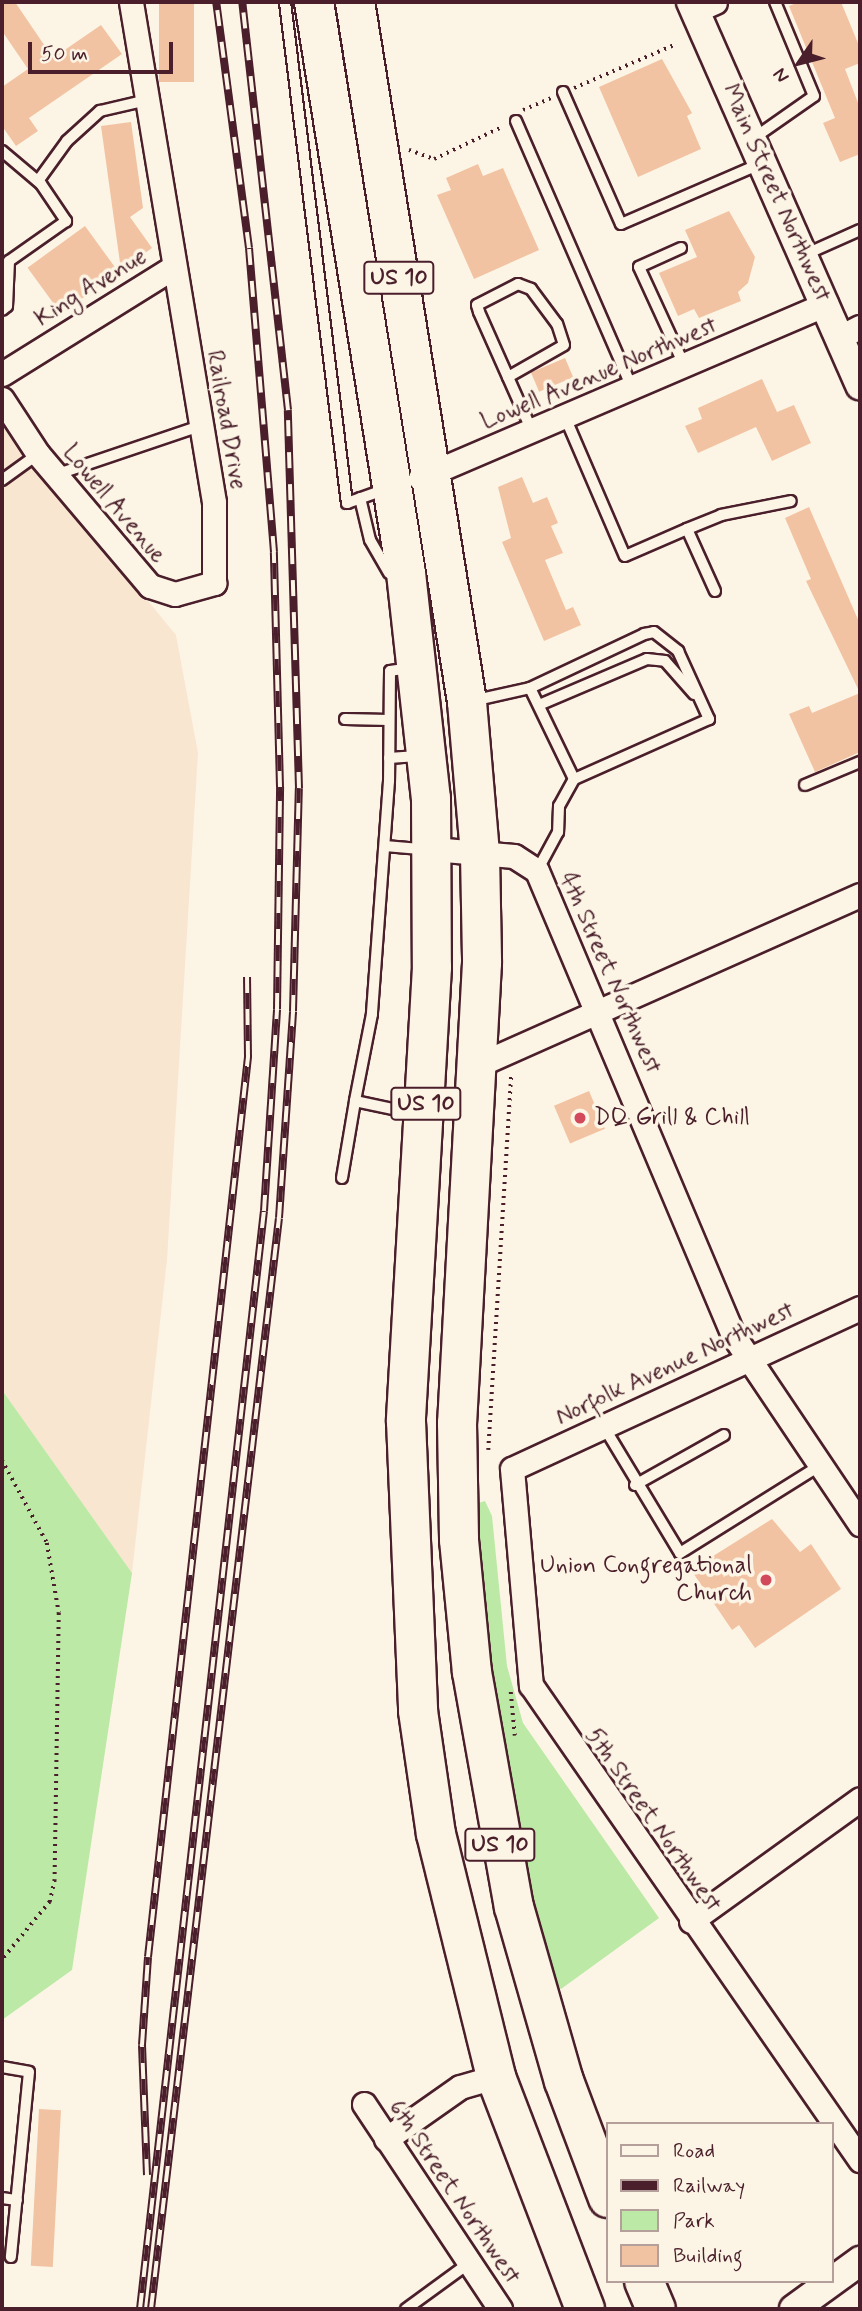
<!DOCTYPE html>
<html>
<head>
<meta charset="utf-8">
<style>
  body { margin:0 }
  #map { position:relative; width:862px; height:2311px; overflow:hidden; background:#fcf5e5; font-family:Mynerve,sans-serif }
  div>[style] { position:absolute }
  .built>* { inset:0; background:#f9e6d1 }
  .green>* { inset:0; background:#bce9a6 }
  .building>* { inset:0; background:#f2c3a2; transform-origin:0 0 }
  .path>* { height:3.5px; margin-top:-1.75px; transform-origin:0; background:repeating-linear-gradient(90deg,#4a1f2b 0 2px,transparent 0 7px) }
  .roads { filter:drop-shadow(2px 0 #4a1f2b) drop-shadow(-2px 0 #4a1f2b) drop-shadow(0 2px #4a1f2b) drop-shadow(0 -2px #4a1f2b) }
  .service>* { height:10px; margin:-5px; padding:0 5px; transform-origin:5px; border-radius:5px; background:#fcf5e5 }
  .minor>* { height:23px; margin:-11.5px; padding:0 11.5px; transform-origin:11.5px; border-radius:11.5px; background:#fcf5e5 }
  .tertiary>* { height:28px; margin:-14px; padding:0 14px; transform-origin:14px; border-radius:14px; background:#fcf5e5 }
  .trunk>* { height:38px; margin:-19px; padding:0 19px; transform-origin:19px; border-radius:19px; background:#fcf5e5 }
  .rail>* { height:8px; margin-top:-4px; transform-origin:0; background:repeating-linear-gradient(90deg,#fcf5e5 0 16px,#4a1f2b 0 32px); box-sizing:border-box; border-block:2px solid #4a1f2b }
  .dots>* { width:19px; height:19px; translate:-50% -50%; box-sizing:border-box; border:4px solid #fcf5e5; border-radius:50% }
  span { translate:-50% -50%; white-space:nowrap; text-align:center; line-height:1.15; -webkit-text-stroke:7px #fcf5e5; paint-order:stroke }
  .shield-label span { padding:2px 5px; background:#fcf5e5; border:2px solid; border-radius:5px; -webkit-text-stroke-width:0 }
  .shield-label { font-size:23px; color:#4a1f2b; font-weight:700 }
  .street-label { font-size:24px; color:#4a1f2b }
  .poi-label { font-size:24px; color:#4a1f2b }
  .left { translate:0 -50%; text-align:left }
  .right { translate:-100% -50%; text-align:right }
  .frame { position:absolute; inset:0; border:4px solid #4a1f2b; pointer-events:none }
  .legend { position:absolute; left:606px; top:2122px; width:228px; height:161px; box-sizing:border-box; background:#fcf5e5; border:2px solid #b59f9b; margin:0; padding:9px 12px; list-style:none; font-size:21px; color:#4a1f2b }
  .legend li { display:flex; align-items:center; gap:14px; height:35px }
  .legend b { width:35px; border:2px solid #b59f9b }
  .north { position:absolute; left:764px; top:28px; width:70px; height:70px; -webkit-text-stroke:5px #fcf5e5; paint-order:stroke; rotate:235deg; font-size:19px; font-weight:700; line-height:28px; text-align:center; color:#4a1f2b }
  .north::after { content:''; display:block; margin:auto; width:24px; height:32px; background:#4a1f2b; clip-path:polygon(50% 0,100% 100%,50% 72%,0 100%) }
  .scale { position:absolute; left:28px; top:42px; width:145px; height:32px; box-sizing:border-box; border:4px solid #4a1f2b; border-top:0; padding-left:9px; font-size:21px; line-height:24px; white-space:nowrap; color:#4a1f2b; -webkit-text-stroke:5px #fcf5e5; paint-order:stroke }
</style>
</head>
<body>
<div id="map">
  <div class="built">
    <div style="clip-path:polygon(2px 423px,176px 635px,198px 753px,167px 1260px,132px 1573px,2px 1390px)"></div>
  </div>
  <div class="green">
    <div style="clip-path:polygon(2px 1390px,132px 1573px,72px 1970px,2px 2020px)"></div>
    <div style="clip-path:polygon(485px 1501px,492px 1516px,507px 1666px,523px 1723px,659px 1918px,561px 1989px,546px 1978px,491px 1733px,472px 1505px)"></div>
  </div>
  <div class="building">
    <div style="clip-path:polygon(2px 2px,15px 2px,53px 58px,101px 25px,122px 54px,29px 118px,38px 131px,16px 146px,2px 126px,2px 87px,28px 69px,2px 31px)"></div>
    <div style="left:159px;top:2px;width:35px;height:80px"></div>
    <div style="clip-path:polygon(799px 2px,841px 2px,860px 48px,860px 63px,845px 69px,860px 108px,860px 154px,840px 162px,823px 123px,835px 118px,789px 6px)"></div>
    <div style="clip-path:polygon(662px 59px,692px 113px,687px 116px,701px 149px,638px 177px,599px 87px)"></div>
    <div style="clip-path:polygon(131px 122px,143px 208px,130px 217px,152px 248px,121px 270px,101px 126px)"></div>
    <div style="clip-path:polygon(478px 164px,483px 176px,503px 168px,539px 250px,474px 279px,437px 195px,451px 190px,446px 178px)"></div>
    <div style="clip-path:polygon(729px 211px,755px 257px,748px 283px,738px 292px,741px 301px,699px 318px,694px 309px,678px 316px,659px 273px,697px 257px,685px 230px)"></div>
    <div style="left:85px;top:226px;width:57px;height:71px;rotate:54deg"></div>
    <div style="left:565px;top:358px;width:21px;height:37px;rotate:67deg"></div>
    <div style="clip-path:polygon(762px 379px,777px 412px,794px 405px,811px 443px,772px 461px,756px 427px,698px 453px,685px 426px,702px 419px,698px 408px)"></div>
    <div style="clip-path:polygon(522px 477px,533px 503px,547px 497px,558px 523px,551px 526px,563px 553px,545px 560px,566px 610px,573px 607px,581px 625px,544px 641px,502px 542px,511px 538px,498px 487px)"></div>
    <div style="clip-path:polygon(809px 507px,860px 624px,860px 752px,815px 772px,789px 714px,809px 706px,812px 713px,860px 693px,806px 581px,811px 579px,785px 518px)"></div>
    <div style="left:589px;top:1091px;width:41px;height:38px;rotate:67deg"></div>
    <div style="clip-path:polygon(772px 1519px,800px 1552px,811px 1544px,841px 1589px,755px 1648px,739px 1625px,732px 1630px,691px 1570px)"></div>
    <div style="left:39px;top:2109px;width:22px;height:157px;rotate:3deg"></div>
  </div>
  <div class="path">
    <div style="left:574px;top:88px;width:111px;rotate:-23.3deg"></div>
    <div style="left:523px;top:110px;width:30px;rotate:-23deg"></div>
    <div style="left:409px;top:150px;width:27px;rotate:20deg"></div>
    <div style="left:434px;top:159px;width:75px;rotate:-25.2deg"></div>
    <div style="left:488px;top:1450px;width:377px;rotate:-86.5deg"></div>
    <div style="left:2px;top:1460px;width:94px;rotate:61.5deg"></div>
    <div style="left:47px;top:1543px;width:71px;rotate:80.3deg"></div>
    <div style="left:59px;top:1613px;width:267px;rotate:90.9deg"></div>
    <div style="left:55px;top:1880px;width:23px;rotate:103deg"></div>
    <div style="left:50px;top:1902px;width:75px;rotate:129.6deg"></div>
    <div style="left:511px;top:1692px;width:44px;rotate:84.8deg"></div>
  </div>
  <div class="roads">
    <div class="service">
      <div style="left:285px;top:2px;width:505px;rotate:82.95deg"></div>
      <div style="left:347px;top:503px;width:41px;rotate:-19.7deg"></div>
      <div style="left:563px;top:92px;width:144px;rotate:66.3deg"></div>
      <div style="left:621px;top:224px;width:154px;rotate:-23.4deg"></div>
      <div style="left:516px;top:121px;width:291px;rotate:66.5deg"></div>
      <div style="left:754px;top:138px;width:73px;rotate:-35deg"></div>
      <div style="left:814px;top:96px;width:102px;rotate:-112.5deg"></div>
      <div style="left:2px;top:151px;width:51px;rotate:40.2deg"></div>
      <div style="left:41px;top:184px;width:45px;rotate:56deg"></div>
      <div style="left:66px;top:221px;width:70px;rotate:144.9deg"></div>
      <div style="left:9px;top:261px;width:45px;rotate:92.5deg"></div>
      <div style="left:7px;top:306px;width:6px;rotate:141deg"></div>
      <div style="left:38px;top:181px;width:49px;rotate:-54.1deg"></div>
      <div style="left:67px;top:141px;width:45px;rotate:-42.3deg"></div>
      <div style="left:100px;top:111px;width:48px;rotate:-13.2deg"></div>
      <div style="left:681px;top:248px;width:46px;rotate:155.7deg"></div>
      <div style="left:639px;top:267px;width:108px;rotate:65.3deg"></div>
      <div style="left:804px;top:255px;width:61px;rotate:-24.1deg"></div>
      <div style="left:508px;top:377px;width:64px;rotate:-29.7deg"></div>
      <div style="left:564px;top:345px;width:22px;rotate:-108deg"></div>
      <div style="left:557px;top:324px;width:44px;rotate:-126.6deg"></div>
      <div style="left:531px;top:289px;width:14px;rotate:-159deg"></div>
      <div style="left:518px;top:284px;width:46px;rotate:152.9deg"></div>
      <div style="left:477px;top:305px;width:7px;rotate:74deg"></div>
      <div style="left:479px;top:312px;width:130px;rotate:66deg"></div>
      <div style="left:565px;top:417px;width:151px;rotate:66.7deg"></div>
      <div style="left:625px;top:556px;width:68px;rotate:-23.5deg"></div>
      <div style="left:55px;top:475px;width:153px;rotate:-18.7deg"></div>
      <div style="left:2px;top:480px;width:44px;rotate:-35.8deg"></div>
      <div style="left:360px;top:498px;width:43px;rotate:76.6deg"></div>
      <div style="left:370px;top:540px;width:38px;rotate:60deg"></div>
      <div style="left:715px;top:591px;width:68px;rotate:-114.3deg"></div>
      <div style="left:687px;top:529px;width:37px;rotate:-22deg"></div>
      <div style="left:721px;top:515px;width:71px;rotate:-11.3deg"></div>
      <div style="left:411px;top:668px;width:21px;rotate:172deg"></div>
      <div style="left:390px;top:671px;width:110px;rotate:90.5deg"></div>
      <div style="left:389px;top:781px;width:234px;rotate:94.2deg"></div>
      <div style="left:372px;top:1014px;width:89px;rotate:101.1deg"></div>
      <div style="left:355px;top:1101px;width:62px;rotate:12deg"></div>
      <div style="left:530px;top:688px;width:126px;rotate:-25.3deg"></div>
      <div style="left:644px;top:634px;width:10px;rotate:-11deg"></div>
      <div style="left:654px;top:632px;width:31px;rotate:38deg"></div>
      <div style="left:678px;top:651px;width:75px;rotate:65.5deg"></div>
      <div style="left:709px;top:719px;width:148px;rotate:156deg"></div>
      <div style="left:472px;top:701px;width:59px;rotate:-12.6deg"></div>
      <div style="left:530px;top:688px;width:101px;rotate:64.2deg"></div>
      <div style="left:574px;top:779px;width:31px;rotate:119deg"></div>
      <div style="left:559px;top:806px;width:26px;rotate:92deg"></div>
      <div style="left:558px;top:832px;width:44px;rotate:118.3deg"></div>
      <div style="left:539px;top:705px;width:117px;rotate:-23.1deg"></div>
      <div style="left:647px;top:659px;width:18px;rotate:6deg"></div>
      <div style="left:665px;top:661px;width:44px;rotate:48.7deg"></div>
      <div style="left:345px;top:719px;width:44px;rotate:1.3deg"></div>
      <div style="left:389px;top:758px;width:32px;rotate:-4deg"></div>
      <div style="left:805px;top:785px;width:60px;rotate:-22.7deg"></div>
      <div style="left:385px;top:846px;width:38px;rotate:5deg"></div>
      <div style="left:342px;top:1178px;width:78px;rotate:-80.4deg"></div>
      <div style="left:604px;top:1427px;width:147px;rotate:58.9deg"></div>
      <div style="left:680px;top:1553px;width:164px;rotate:-32deg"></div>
      <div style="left:635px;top:1485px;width:102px;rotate:-29.3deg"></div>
      <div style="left:2px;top:2067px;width:27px;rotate:10deg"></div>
      <div style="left:29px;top:2072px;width:186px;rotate:95.6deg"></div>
      <div style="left:2px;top:2198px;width:15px;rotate:8deg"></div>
      <div style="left:406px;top:2309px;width:78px;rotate:-36.1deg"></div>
    </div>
    <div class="minor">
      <div style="left:695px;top:11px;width:22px;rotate:-24deg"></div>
      <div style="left:840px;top:337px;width:22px;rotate:-27deg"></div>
      <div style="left:2px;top:374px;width:199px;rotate:-31.9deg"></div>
      <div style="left:2px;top:399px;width:66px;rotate:56.8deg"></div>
      <div style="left:38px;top:454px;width:173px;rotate:49.7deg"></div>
      <div style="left:150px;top:586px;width:26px;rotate:18deg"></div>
      <div style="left:175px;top:594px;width:41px;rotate:-15.8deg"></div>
      <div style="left:214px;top:583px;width:81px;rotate:-90deg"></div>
      <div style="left:214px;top:502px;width:507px;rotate:-99.43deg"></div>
      <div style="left:420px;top:478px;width:442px;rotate:-23.2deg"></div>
      <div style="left:433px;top:849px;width:81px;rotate:4.9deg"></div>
      <div style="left:514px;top:856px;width:27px;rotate:33deg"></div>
      <div style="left:537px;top:871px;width:504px;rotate:67.1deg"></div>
      <div style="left:733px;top:1335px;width:228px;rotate:56.1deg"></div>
      <div style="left:478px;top:1065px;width:418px;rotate:-24deg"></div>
      <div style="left:860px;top:1308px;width:383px;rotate:155.2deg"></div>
      <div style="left:512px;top:1469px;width:217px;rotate:85deg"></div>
      <div style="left:531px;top:1685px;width:578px;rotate:55.29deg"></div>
      <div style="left:691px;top:1921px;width:208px;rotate:-35.8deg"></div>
      <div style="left:364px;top:2104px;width:246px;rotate:56.4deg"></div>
      <div style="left:386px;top:2139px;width:90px;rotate:-35.1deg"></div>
      <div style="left:460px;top:2087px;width:37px;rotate:-16deg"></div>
    </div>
    <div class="tertiary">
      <div style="left:691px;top:2px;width:419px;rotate:66.2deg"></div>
      <div style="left:794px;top:2309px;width:82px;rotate:-36deg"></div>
    </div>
    <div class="trunk">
      <div style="left:314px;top:2px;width:578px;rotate:80.85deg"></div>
      <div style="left:406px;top:573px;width:226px;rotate:83.7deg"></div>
      <div style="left:431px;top:798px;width:169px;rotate:89.7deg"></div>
      <div style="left:432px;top:967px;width:455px;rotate:93.3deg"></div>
      <div style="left:406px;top:1421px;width:290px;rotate:87.6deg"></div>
      <div style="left:418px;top:1711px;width:124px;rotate:81.7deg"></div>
      <div style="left:436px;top:1834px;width:250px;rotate:76.1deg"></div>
      <div style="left:496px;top:2077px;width:248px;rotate:69deg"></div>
      <div style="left:355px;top:2px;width:709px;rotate:80.91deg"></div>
      <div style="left:467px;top:702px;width:153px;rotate:85.1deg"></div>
      <div style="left:480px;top:854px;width:109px;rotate:88.9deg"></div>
      <div style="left:482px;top:963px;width:461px;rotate:93.1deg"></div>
      <div style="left:457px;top:1423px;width:117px;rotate:89deg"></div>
      <div style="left:459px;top:1540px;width:133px;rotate:84.4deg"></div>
      <div style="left:472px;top:1672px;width:239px;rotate:79.9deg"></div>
      <div style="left:514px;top:1907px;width:181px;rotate:74deg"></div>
      <div style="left:564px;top:2081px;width:125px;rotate:69.4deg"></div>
      <div style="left:644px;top:2281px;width:30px;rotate:67deg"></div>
    </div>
  </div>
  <div class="rail">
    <div style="left:147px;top:2175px;width:130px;rotate:-92.2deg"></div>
    <div style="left:142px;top:2045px;width:88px;rotate:-86.1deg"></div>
    <div style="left:148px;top:1957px;width:906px;rotate:-83.66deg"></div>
    <div style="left:248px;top:1057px;width:80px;rotate:-90.7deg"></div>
    <div style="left:140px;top:2309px;width:1105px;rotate:-83.56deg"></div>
    <div style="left:264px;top:1211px;width:202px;rotate:-86.3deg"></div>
    <div style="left:277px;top:1009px;width:222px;rotate:-89.2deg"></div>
    <div style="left:280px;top:787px;width:235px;rotate:-91.5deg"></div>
    <div style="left:274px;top:552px;width:305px;rotate:-94.7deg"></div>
    <div style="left:249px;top:248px;width:248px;rotate:-97.6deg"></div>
    <div style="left:151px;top:2309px;width:1098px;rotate:-83.31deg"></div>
    <div style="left:279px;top:1218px;width:207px;rotate:-86.1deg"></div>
    <div style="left:293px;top:1011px;width:223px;rotate:-88.5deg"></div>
    <div style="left:299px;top:788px;width:378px;rotate:-91.7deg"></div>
    <div style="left:288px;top:410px;width:411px;rotate:-96.4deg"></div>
  </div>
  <div class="dots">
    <div style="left:580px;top:1118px;background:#d1495b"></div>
    <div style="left:766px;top:1580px;background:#d1495b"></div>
  </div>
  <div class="shield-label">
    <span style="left:399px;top:278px">US 10</span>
    <span style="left:426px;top:1104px">US 10</span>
    <span style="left:500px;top:1845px">US 10</span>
  </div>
  <div class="street-label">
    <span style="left:776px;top:193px;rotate:66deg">Main Street Northwest</span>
    <span style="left:91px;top:288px;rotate:-32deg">King Avenue</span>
    <span style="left:599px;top:374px;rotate:-23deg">Lowell Avenue Northwest</span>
    <span style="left:226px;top:420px;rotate:80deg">Railroad Drive</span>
    <span style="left:114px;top:504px;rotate:50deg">Lowell Avenue</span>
    <span style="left:610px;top:973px;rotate:66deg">4th Street Northwest</span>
    <span style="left:675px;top:1364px;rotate:-25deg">Norfolk Avenue Northwest</span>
    <span style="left:653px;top:1820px;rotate:55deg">5th Street Northwest</span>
    <span style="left:454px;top:2192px;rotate:56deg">6th Street Northwest</span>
  </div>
  <div class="poi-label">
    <span class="left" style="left:594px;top:1118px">DQ Grill &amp; Chill</span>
    <span class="right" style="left:752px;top:1580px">Union Congregational<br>Church</span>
  </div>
  <div class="frame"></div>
  <ul class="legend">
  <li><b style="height:9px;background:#fcf5e5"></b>Road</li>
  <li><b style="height:9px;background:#4a1f2b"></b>Railway</li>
  <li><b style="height:19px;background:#bce9a6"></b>Park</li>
  <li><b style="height:19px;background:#f2c3a2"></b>Building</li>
  </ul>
  <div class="north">N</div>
  <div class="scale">50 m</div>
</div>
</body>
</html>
